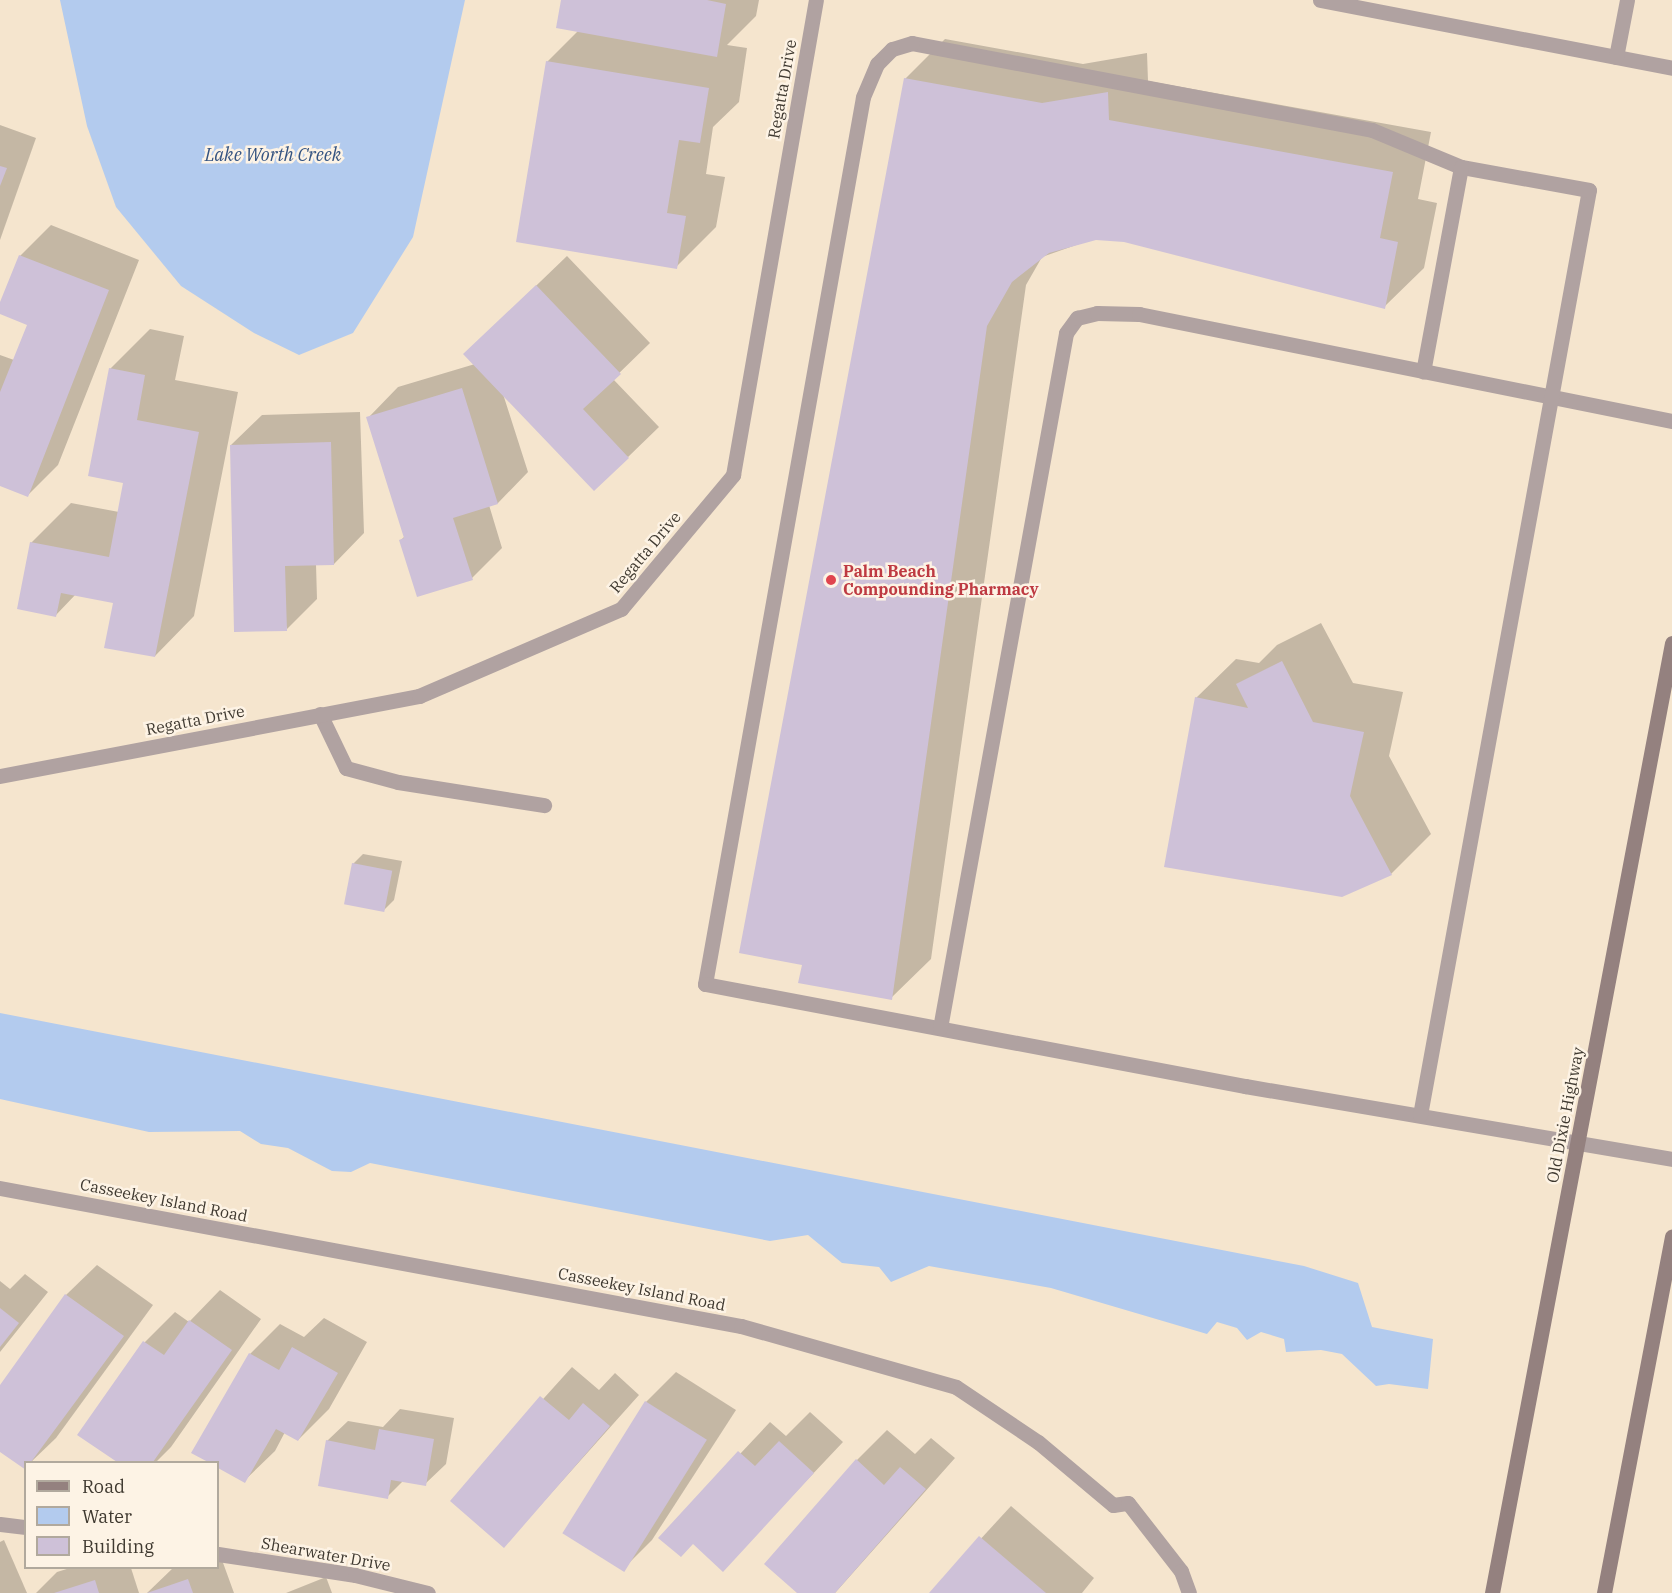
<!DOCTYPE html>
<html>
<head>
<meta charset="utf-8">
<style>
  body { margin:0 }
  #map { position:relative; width:1672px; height:1593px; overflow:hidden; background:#f5e5ce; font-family:"IBM Plex Serif",serif }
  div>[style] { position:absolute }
  .water>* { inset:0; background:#b3cbee }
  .shadow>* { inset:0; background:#0003 }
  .building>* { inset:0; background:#cec1d8; transform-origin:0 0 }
  .lane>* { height:15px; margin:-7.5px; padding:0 7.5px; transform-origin:7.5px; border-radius:7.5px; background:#b0a2a1 }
  .street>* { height:15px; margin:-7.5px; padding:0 7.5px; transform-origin:7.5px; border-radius:7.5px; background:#b0a2a1 }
  .secondary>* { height:15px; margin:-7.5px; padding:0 7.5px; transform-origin:7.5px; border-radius:7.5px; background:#94817f }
  .dots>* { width:16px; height:16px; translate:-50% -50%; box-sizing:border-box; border:3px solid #fdf3e5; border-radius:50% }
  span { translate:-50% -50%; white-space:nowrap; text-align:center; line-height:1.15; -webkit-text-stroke:5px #fdf3e5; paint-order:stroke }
  .street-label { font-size:16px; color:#3f3930 }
  .health-label { font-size:16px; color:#be3a42; font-weight:700 }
  .left { translate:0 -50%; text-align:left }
  .water-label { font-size:18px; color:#345381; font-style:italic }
  .legend { position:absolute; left:24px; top:1461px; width:195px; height:108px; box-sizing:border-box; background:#fdf3e5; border:2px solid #b1a99d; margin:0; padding:8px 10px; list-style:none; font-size:18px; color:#3f3930 }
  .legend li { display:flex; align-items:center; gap:12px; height:30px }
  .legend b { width:30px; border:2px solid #b1a99d }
</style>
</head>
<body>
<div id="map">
  <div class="water">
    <div style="clip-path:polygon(60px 0,465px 0,413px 237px,353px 333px,299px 355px,254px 333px,181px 286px,116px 207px,87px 126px)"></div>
    <div style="clip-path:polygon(0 1013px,1304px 1266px,1358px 1283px,1372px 1327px,1433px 1339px,1428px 1389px,1389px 1384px,1376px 1386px,1342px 1354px,1321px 1350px,1286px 1352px,1284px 1339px,1261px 1332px,1247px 1340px,1237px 1328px,1217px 1322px,1207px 1334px,1051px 1288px,929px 1266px,891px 1282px,879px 1267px,842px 1263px,808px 1235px,770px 1241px,370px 1163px,351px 1172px,332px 1171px,288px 1148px,261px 1144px,240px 1131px,149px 1132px,0 1099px)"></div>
  </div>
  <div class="shadow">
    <div style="clip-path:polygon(562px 0,759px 0,756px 16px,727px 45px,747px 48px,739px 102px,713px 127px,706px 174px,725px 177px,716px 227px,676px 267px,547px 62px,579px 30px)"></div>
    <div style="clip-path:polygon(945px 39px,1083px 64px,1147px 53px,1148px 81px,1431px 132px,1418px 199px,1437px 203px,1424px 268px,1384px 307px,1125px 241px,1096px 238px,1042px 257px,1026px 285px,931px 959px,891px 998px,905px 79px)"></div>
    <div style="clip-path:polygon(0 125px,36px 138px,0 240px)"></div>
    <div style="clip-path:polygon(51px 225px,139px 260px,58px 465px,28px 495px,0 484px,0 355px,14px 360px,29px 324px,0 313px,0 306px,20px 256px)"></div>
    <div style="clip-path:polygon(567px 256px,650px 343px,613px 379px,659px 427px,628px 457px,503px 394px,528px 472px,498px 503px,489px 505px,502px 548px,472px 578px,401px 540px,405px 536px,368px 418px,398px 387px,475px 364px,465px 354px)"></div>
    <div style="clip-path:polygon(150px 329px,184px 336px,175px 380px,238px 392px,194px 616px,155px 656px,115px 602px,76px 594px,56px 615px,31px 543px,71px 503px,119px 512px,125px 482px,110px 369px)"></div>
    <div style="clip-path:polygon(360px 412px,364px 533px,334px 564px,316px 564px,317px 599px,287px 629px,231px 445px,262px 415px)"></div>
    <div style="clip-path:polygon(1321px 623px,1353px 683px,1403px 692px,1389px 756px,1431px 834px,1391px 874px,1342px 895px,1196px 698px,1236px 659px,1259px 663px,1277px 645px)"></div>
    <div style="clip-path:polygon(363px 854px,402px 861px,394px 900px,384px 910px,353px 864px)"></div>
    <div style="clip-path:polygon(97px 1265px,153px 1305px,56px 1438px,31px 1462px,26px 1462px,0 1450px,0 1387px,66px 1295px)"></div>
    <div style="clip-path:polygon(25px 1274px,48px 1292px,0 1352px,0 1281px,10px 1289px)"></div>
    <div style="clip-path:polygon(220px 1290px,261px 1319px,171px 1447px,156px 1462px,119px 1462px,79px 1434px,145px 1342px,175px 1312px,189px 1322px)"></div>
    <div style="clip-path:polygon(324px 1318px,367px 1342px,329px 1409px,298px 1440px,285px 1432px,275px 1451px,244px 1481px,193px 1452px,250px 1354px,280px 1324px,304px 1337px)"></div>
    <div style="clip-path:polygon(572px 1367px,599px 1390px,615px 1373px,639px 1395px,504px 1546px,452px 1500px)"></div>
    <div style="clip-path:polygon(676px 1372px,736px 1410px,652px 1540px,622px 1570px,646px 1402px)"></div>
    <div style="clip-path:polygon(400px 1409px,454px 1418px,446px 1464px,425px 1484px,404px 1480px,387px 1497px,327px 1441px,348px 1421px,383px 1427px)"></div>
    <div style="clip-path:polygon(810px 1412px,843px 1442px,723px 1569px,694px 1542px,661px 1538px,770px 1422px,786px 1436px)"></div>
    <div style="clip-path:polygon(887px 1430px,915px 1454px,931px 1438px,955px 1458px,835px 1593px,799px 1593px,857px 1460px)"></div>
    <div style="clip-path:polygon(1011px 1506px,1094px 1578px,1082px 1593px,931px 1593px)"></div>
    <div style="clip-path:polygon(4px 1540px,27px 1593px,0 1593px,0 1542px)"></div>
    <div style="clip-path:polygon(218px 1549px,234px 1593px,147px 1593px,173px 1568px,218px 1568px)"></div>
    <div style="clip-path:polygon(70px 1568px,131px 1568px,139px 1593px,36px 1593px,57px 1572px)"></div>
    <div style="clip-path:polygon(326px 1577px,332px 1593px,286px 1593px)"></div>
  </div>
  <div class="building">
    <div style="clip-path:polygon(561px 0,707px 0,726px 4px,717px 57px,556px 28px)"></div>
    <div style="clip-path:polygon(546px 61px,709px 88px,700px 143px,679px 140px,667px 213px,686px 216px,677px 269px,516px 242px)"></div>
    <div style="clip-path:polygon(904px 78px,1042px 103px,1108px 92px,1109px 120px,1393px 172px,1380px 238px,1398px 242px,1385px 309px,1124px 242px,1096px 240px,1049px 253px,1012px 282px,987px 326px,892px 1000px,798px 983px,802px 965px,739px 953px)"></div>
    <div style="clip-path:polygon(0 166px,7px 168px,0 186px)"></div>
    <div style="clip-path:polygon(19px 255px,109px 290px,28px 497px,0 486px,0 392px,27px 325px,0 314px,0 302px)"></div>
    <div style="clip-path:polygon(536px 285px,621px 374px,583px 409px,629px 458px,594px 491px,463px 354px)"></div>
    <div style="clip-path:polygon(109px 368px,145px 375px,137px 420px,199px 432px,155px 657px,104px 648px,113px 603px,61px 593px,56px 617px,17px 609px,30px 542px,109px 557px,123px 483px,88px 476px)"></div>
    <div style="clip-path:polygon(462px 388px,498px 504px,453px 518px,473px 580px,417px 597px,399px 540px,404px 538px,366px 417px)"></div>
    <div style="clip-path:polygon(331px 442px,334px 565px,285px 566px,287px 631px,234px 632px,230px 445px)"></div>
    <div style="clip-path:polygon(1282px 661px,1313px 722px,1364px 732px,1350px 796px,1392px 875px,1342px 897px,1164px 867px,1195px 697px,1248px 708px,1236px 684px)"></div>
    <div style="left:352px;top:863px;width:41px;height:42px;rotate:11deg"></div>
    <div style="clip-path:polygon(65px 1294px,124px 1336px,31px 1462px,26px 1462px,26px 1470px,0 1452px,0 1385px)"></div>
    <div style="clip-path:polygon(0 1308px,19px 1323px,0 1347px)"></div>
    <div style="clip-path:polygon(189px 1320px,232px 1350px,153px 1462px,117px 1462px,77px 1435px,143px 1341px,164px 1355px)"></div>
    <div style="clip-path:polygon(292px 1347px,338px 1373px,298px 1441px,276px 1429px,245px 1483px,218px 1468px,218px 1462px,208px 1462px,191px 1453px,249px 1353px,279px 1370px)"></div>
    <div style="clip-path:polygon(540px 1396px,569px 1420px,583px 1403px,610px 1426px,504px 1548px,450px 1501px)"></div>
    <div style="left:645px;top:1401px;width:73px;height:156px;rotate:32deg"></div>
    <div style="clip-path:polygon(379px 1429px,434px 1439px,426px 1486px,391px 1480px,388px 1499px,318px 1486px,326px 1440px,375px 1450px)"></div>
    <div style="clip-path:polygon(779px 1441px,814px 1473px,723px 1572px,693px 1544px,681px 1557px,658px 1538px,738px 1451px,755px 1466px)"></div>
    <div style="clip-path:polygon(856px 1459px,884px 1485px,900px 1467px,926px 1489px,835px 1593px,797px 1593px,764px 1564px)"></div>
    <div style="clip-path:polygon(979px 1536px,1046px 1593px,929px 1593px)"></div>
    <div style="clip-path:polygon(188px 1579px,193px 1593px,147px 1593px)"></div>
    <div style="clip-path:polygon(95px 1580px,99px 1593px,54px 1593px)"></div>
  </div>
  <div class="lane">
    <div style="left:1320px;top:0;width:359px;rotate:10.9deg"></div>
    <div style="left:1616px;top:57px;width:58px;rotate:-79.1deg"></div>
    <div style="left:1461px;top:167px;width:96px;rotate:-157.4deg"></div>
    <div style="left:1372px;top:130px;width:468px;rotate:-169.3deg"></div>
    <div style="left:912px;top:43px;width:21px;rotate:163deg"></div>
    <div style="left:892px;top:49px;width:21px;rotate:135deg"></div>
    <div style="left:877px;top:64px;width:36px;rotate:113deg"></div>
    <div style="left:863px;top:97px;width:901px;rotate:100.1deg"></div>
    <div style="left:705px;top:984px;width:550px;rotate:10.7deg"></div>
    <div style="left:1245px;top:1086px;width:433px;rotate:9.7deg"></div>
    <div style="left:320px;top:714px;width:60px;rotate:64.3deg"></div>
    <div style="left:346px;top:768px;width:54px;rotate:15.1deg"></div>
    <div style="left:398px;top:782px;width:148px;rotate:9deg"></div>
    <div style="left:940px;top:1028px;width:706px;rotate:-79.72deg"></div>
    <div style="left:1066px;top:333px;width:19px;rotate:-54deg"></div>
    <div style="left:1077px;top:318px;width:21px;rotate:-14deg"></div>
    <div style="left:1097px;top:313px;width:42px;rotate:1.4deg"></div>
    <div style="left:1139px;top:314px;width:544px;rotate:11.35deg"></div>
    <div style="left:1420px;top:1115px;width:940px;rotate:-79.65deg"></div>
    <div style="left:1589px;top:190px;width:130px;rotate:-169.8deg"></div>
    <div style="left:1461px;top:167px;width:208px;rotate:100.5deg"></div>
    <div style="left:0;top:1188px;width:754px;rotate:10.55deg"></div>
    <div style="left:741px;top:1326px;width:223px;rotate:15.8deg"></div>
    <div style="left:956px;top:1387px;width:99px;rotate:33.9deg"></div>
    <div style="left:1038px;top:1442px;width:98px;rotate:40deg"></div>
    <div style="left:1113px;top:1505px;width:15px;rotate:-8deg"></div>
    <div style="left:1128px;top:1503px;width:86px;rotate:52.1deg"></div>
    <div style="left:1181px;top:1571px;width:23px;rotate:70deg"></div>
    <div style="left:0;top:1524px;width:26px;rotate:7deg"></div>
    <div style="left:218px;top:1554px;width:139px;rotate:8.7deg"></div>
    <div style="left:355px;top:1575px;width:75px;rotate:13.9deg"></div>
  </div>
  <div class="street">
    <div style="left:0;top:776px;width:427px;rotate:-10.8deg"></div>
    <div style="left:419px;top:696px;width:220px;rotate:-23.3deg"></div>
    <div style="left:621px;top:609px;width:175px;rotate:-50.1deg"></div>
    <div style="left:733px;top:475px;width:482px;rotate:-80.1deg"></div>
  </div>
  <div class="secondary">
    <div style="left:1492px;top:1593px;width:967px;rotate:-79.27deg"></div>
    <div style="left:1604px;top:1593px;width:363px;rotate:-79.2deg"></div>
  </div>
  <div class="dots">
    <div style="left:831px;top:580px;background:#e0444e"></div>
  </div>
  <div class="street-label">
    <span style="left:782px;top:89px;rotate:-80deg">Regatta Drive</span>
    <span style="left:645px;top:552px;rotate:-50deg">Regatta Drive</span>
    <span style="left:195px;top:720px;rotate:-11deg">Regatta Drive</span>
    <span style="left:1565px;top:1115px;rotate:-79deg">Old Dixie Highway</span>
    <span style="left:164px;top:1200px;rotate:11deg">Casseekey Island Road</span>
    <span style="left:642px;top:1289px;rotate:11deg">Casseekey Island Road</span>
    <span style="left:326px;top:1554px;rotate:10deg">Shearwater Drive</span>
  </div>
  <div class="health-label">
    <span class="left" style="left:843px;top:580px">Palm Beach<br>Compounding Pharmacy</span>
  </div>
  <div class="water-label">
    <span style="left:273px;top:155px">Lake Worth Creek</span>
  </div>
  <ul class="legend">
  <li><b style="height:8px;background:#94817f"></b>Road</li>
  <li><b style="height:16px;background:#b3cbee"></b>Water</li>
  <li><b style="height:16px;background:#cec1d8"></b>Building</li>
  </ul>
</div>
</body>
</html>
